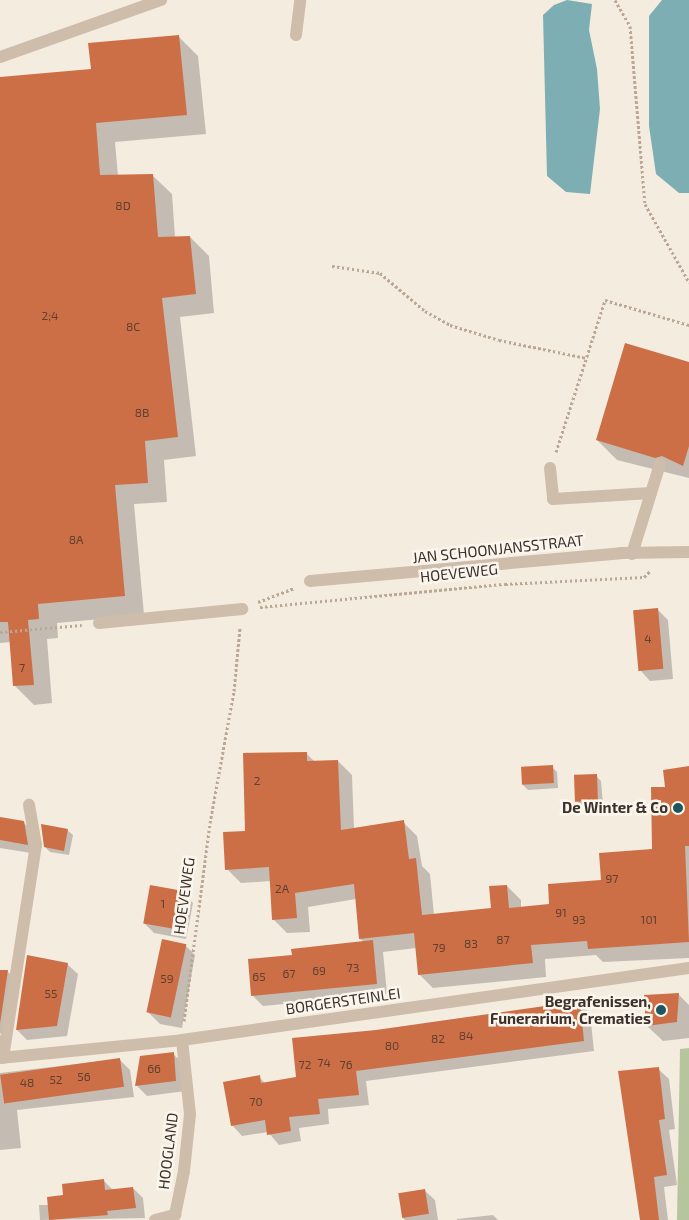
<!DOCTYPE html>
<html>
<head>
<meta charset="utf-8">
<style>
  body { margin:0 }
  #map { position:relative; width:689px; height:1220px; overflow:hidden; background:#f5ece0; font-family:"Exo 2",sans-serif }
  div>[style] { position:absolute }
  .green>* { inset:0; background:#b6c59e }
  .water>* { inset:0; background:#7daeb4 }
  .shadow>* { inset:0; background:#0003 }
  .building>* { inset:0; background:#cd6f46; transform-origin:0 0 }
  .path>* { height:3px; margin-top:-1.5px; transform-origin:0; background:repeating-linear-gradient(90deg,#baa794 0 2.5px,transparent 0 5px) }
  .minor>* { height:12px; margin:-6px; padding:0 6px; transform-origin:6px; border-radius:6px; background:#cebdaa }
  .dots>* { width:14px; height:14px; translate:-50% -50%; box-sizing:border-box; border:2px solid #fbf6ed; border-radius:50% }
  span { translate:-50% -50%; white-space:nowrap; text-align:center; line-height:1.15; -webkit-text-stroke:5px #fbf6ed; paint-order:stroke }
  .number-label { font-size:12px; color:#604031 }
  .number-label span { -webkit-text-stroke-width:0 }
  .street-label { font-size:15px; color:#3b312a }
  .poi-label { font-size:15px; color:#3b312a; font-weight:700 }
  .right { translate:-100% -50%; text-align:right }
</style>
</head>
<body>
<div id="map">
  <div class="green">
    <div style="clip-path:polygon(689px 1048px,689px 1220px,677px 1220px,680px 1049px)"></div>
  </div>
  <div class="water">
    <div style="clip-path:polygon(567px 0,592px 4px,589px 30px,597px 69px,600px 109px,590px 194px,566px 192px,547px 176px,543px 15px,554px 5px)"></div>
    <div style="clip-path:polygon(662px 0,689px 0,689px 193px,679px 193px,656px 174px,649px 126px,649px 16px)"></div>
  </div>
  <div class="shadow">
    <div style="clip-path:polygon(178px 36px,198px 56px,206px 134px,115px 142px,118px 176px,152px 175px,172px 194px,175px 237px,190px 237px,209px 256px,214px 313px,180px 317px,196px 456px,164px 460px,167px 502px,134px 504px,144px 615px,57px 623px,58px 638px,47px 639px,52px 703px,34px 705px,15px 686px,11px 642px,0 643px,0 79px,92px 70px)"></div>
    <div style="clip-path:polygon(689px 363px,689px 478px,617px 460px,597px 440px)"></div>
    <div style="clip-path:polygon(657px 609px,668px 620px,673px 679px,650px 681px,640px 670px)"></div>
    <div style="clip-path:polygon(306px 753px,315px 762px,338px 761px,352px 775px,354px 829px,403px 822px,417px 836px,422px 866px,430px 874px,434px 915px,492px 909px,507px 886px,521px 900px,521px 908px,551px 905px,603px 881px,654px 850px,667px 788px,689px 768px,689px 958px,603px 962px,596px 955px,545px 959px,546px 977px,433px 988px,419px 974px,416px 948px,383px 952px,387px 994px,263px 1006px,253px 996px,364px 942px,360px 939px,356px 899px,308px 907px,310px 932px,287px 933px,273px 919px,271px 881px,241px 883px,227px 869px,246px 832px)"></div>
    <div style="clip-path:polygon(552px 767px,557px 772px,558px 788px,528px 790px,523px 785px)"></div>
    <div style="clip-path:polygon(596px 776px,601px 781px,603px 805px,582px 807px,577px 801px)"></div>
    <div style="clip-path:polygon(0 818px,23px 822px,34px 833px,37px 854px,0 848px)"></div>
    <div style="clip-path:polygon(67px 830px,73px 835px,69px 855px,50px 852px,45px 847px)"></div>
    <div style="clip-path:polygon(182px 892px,193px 903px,186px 939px,154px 933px,144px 923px)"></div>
    <div style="clip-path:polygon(185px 945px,195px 955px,182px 1028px,160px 1024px,149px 1013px)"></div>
    <div style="clip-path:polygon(67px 964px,78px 974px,67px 1036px,27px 1040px,17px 1030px)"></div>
    <div style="clip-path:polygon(0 971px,8px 972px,18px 982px,9px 1045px,0 1046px,0 1036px,5px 1035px,0 1033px)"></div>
    <div style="clip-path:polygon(678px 994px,689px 1005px,689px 1038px,663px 1041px,647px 1026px)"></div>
    <div style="clip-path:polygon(579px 1003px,590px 1013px,594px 1051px,366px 1081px,369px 1105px,328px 1109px,329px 1124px,299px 1128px,301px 1141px,279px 1145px,268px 1132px,242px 1136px,232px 1125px,259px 1077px,266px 1084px,297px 1078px,376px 1031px)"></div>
    <div style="clip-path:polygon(173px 1054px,184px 1064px,186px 1091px,147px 1096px,136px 1085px)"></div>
    <div style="clip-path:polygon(119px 1059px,130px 1070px,134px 1097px,17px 1110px,21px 1148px,0 1150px,0 1073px)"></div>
    <div style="clip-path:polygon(658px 1069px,669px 1079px,675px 1129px,669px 1130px,677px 1185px,664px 1187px,668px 1220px,641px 1220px)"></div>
    <div style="clip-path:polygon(104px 1181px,113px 1190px,133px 1188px,143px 1198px,145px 1218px,40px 1220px,39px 1205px,49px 1205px)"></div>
    <div style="clip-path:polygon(424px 1190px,435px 1200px,438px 1220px,405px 1220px,403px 1218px)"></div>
    <div style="clip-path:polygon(493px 1215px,498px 1220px,457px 1220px,457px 1219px)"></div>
  </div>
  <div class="building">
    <div style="clip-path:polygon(179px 35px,187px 115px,96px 123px,100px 175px,153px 174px,158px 237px,190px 236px,196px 294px,162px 298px,178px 437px,145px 441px,148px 483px,115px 485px,125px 596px,38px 604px,39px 619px,28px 620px,34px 685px,13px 686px,8px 622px,0 622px,0 77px,91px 69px,88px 43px)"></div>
    <div style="clip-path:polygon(625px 343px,689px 362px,689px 446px,683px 466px,662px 456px,655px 458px,596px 440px)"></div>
    <div style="left:658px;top:608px;width:61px;height:25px;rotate:85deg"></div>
    <div style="clip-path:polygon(307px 752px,307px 761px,338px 760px,341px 830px,404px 820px,409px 859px,416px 858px,422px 915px,491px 908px,489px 886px,507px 885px,509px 908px,549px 904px,548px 884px,601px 880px,599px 853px,652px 849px,651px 787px,665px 787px,663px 770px,689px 766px,689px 846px,685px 846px,689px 942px,588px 949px,587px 941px,531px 945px,533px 963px,418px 975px,414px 933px,359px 939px,354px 884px,295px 893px,297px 918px,272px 920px,269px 867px,225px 870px,223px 832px,245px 831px,243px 753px)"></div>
    <div style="left:553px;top:765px;width:18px;height:32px;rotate:87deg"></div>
    <div style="left:597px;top:774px;width:27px;height:23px;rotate:88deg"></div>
    <div style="clip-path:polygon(0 817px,24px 821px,28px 845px,0 840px)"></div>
    <div style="clip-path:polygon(41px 824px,68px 829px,64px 851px,44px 847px)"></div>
    <div style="left:150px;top:885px;width:34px;height:39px;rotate:10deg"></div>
    <div style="left:162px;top:939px;width:25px;height:75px;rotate:12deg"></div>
    <div style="clip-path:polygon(373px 940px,377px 984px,251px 996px,248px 959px,292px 955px,291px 949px)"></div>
    <div style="clip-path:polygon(27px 955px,68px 963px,57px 1026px,16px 1030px)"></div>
    <div style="clip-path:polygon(0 970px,8px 970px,0 1024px)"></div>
    <div style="clip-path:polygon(679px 993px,677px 1022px,646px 1026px,644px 995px)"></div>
    <div style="clip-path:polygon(580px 1001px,584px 1041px,356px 1071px,359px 1095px,318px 1099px,320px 1114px,289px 1117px,291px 1131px,267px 1135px,265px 1120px,231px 1126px,223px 1082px,260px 1075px,261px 1083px,296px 1077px,292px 1038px,376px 1030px)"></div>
    <div style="clip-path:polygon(174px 1052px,176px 1081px,135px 1086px,140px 1056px)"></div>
    <div style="left:120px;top:1058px;width:29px;height:121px;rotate:82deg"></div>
    <div style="clip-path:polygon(659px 1067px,665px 1119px,659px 1120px,667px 1175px,654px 1177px,659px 1220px,640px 1220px,618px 1071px)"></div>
    <div style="clip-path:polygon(104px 1179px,105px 1190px,133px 1187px,136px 1208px,107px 1211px,108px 1215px,49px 1220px,47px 1197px,63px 1195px,62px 1184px)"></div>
    <div style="left:425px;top:1189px;width:25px;height:27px;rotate:81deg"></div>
  </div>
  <div class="path">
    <div style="left:615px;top:0;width:30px;rotate:60deg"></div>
    <div style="left:630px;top:26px;width:179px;rotate:85.2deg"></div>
    <div style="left:645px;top:204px;width:90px;rotate:60.6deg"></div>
    <div style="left:332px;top:266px;width:49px;rotate:8.3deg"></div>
    <div style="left:380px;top:273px;width:59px;rotate:40.2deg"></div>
    <div style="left:425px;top:311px;width:29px;rotate:29deg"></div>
    <div style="left:450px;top:325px;width:51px;rotate:17deg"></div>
    <div style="left:499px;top:340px;width:90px;rotate:11.6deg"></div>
    <div style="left:556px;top:452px;width:160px;rotate:-72.1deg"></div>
    <div style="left:605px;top:300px;width:88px;rotate:16.6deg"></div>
    <div style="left:258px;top:602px;width:39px;rotate:-21deg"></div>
    <div style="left:260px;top:607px;width:246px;rotate:-5.4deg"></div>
    <div style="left:505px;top:584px;width:139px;rotate:-2.9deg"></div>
    <div style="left:644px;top:577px;width:8px;rotate:-45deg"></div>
    <div style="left:0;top:632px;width:82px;rotate:-4.9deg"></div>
    <div style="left:184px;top:1021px;width:200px;rotate:-82.5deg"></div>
    <div style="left:210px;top:823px;width:134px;rotate:-79.7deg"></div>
    <div style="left:234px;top:691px;width:64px;rotate:-84.6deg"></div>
  </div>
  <div class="minor">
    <div style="left:296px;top:35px;width:35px;rotate:-83deg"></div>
    <div style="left:0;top:57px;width:171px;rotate:-19.5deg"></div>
    <div style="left:550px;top:468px;width:31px;rotate:84deg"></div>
    <div style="left:553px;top:499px;width:98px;rotate:-3.5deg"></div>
    <div style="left:632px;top:554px;width:94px;rotate:-72.7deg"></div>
    <div style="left:310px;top:581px;width:312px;rotate:-5.1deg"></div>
    <div style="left:621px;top:553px;width:68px;rotate:-0.8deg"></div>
    <div style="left:99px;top:623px;width:144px;rotate:-5.6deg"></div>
    <div style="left:0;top:1058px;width:183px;rotate:-5.6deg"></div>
    <div style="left:182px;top:1040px;width:512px;rotate:-8.08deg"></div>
    <div style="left:3px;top:1058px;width:216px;rotate:-81.2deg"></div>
    <div style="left:36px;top:845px;width:41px;rotate:-99.9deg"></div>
    <div style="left:155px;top:1220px;width:21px;rotate:-14deg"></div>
    <div style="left:175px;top:1215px;width:45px;rotate:-78.4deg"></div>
    <div style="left:184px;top:1171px;width:57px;rotate:-84deg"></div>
    <div style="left:190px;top:1114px;width:74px;rotate:-96.2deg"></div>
  </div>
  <div class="dots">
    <div style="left:678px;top:808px;background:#1c5760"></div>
    <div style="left:661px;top:1010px;background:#1c5760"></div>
  </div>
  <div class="number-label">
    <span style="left:123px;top:206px">8D</span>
    <span style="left:50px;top:316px">2;4</span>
    <span style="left:133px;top:327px">8C</span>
    <span style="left:142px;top:413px">8B</span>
    <span style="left:76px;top:540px">8A</span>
    <span style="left:648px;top:639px">4</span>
    <span style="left:22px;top:668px">7</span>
    <span style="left:257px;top:781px">2</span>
    <span style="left:612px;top:879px">97</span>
    <span style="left:282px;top:889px">2A</span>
    <span style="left:163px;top:904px">1</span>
    <span style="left:561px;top:913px">91</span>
    <span style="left:579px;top:920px">93</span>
    <span style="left:649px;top:920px">101</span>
    <span style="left:503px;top:940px">87</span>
    <span style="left:471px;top:944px">83</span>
    <span style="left:439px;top:948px">79</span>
    <span style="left:353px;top:968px">73</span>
    <span style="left:319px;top:971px">69</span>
    <span style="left:289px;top:974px">67</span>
    <span style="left:259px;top:977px">65</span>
    <span style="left:167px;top:979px">59</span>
    <span style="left:51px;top:994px">55</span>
    <span style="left:466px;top:1036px">84</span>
    <span style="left:438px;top:1039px">82</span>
    <span style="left:392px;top:1046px">80</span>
    <span style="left:324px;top:1063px">74</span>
    <span style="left:305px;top:1065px">72</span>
    <span style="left:346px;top:1065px">76</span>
    <span style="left:154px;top:1069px">66</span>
    <span style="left:84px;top:1077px">56</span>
    <span style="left:56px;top:1080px">52</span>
    <span style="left:27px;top:1083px">48</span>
    <span style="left:256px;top:1102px">70</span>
  </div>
  <div class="street-label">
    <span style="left:498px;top:549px;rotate:-6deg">JAN SCHOONJANSSTRAAT</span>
    <span style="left:459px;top:573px;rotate:-6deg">HOEVEWEG</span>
    <span style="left:184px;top:896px;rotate:-82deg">HOEVEWEG</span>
    <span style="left:343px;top:1001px;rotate:-8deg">BORGERSTEINLEI</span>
    <span style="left:168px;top:1151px;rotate:-83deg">HOOGLAND</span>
  </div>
  <div class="poi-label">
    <span class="right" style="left:668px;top:808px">De Winter &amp; Co</span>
    <span class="right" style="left:651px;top:1010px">Begrafenissen,<br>Funerarium, Crematies</span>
  </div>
</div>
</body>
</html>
